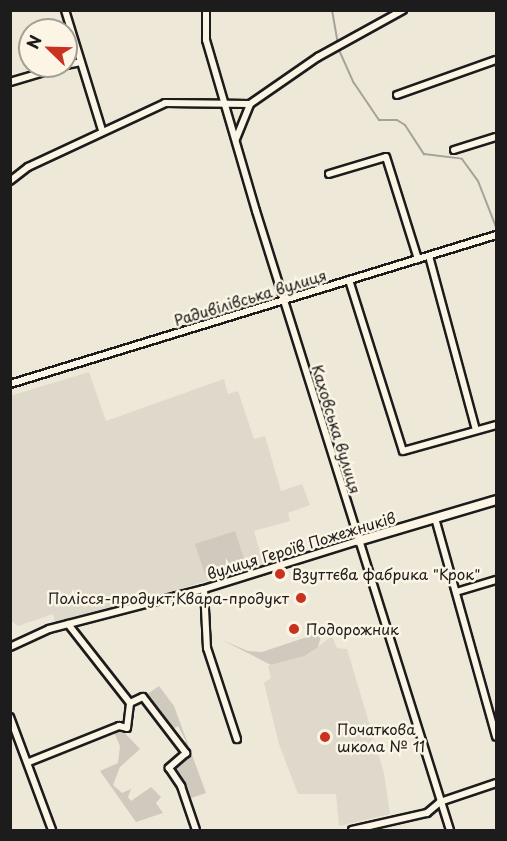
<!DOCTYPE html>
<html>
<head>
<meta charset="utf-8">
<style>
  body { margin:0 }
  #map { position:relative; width:507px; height:841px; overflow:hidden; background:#eee8d9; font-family:"Playpen Sans",sans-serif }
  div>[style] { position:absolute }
  .built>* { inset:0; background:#ded9cb }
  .green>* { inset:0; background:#cfcabd; transform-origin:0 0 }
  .stream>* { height:2px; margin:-1px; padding:0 1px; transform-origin:1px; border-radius:1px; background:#a7a299 }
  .roads { filter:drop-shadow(2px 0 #1c1c1c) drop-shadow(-2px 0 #1c1c1c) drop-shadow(0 2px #1c1c1c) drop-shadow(0 -2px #1c1c1c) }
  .minor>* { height:6px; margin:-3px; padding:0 3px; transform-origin:3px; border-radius:3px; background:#fcf5e5 }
  .tertiary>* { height:8px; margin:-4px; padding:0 4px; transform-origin:4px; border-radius:4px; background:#fcf5e5 }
  .dots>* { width:16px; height:16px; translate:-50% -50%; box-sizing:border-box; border:3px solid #fcf5e5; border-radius:50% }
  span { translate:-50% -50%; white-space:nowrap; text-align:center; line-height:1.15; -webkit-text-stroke:5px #fcf5e5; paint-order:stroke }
  .street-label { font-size:15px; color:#1c1c1c }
  .poi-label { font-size:15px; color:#1c1c1c }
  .left { translate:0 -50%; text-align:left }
  .right { translate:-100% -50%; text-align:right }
  .frame { position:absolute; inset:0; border:12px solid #1c1c1c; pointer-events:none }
  .north { position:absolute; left:18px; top:18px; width:60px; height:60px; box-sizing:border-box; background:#fcf5e5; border:2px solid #a29e95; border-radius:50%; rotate:293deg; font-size:16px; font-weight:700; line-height:24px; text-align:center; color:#1c1c1c }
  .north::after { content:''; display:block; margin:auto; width:21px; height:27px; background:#c8321e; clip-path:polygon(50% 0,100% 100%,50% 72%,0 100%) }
</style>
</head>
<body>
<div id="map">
  <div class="built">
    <div style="clip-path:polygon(89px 372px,106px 421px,224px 379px,228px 394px,238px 391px,254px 439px,265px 436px,281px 491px,302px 484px,310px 505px,288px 513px,290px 521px,254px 531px,263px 562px,277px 561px,67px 621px,55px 623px,53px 614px,18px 626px,10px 620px,10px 396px)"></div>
    <div style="clip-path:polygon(332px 636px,337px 648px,347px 649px,384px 773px,390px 814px,339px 826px,336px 794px,298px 794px,279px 744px,264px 683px,271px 678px,268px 666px,306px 656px)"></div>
  </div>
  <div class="green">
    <div style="left:235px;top:531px;width:33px;height:42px;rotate:72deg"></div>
    <div style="clip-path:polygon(316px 634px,321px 636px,318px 647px,305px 656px,271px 665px,222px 640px,248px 651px,262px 652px)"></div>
    <div style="clip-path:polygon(159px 686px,174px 706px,206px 793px,188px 799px,174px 769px,189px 753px,182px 744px,186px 741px,178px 726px,171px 730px,145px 696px)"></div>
    <div style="clip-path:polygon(121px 729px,140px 749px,120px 767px,113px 785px,122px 793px,131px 789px,128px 797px,131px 801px,151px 787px,161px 797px,156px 803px,163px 813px,136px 822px,100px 771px,118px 763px,120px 746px,113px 730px)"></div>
  </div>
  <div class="stream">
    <div style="left:332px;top:10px;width:41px;rotate:80.1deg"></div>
    <div style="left:339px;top:50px;width:36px;rotate:66deg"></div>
    <div style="left:354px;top:83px;width:45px;rotate:56deg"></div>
    <div style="left:379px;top:120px;width:18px"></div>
    <div style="left:397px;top:120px;width:9px;rotate:32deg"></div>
    <div style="left:405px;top:125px;width:35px;rotate:57deg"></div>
    <div style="left:424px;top:154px;width:38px;rotate:7deg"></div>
    <div style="left:462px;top:159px;width:27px;rotate:54deg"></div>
    <div style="left:478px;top:181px;width:49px;rotate:68.6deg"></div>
  </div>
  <div class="roads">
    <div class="minor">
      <div style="left:65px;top:10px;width:126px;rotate:72.9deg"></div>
      <div style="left:206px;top:10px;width:30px;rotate:90deg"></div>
      <div style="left:206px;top:40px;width:178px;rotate:73.7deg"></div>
      <div style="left:256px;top:211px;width:649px;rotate:72.6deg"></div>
      <div style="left:66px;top:65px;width:15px;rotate:-11deg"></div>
      <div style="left:10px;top:82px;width:56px;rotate:-16.5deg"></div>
      <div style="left:397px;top:95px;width:105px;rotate:-19.5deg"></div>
      <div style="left:236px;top:139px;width:38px;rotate:-68deg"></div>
      <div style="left:454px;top:150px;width:44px;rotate:-17.2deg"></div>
      <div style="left:329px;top:174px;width:59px;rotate:-16.6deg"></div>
      <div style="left:386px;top:157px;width:107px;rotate:72.6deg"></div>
      <div style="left:10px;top:181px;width:23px;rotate:-38deg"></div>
      <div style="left:28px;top:167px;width:151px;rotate:-25deg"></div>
      <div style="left:165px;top:103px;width:85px;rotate:0.7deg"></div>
      <div style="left:250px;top:104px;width:83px;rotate:-34.7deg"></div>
      <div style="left:318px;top:57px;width:97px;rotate:-28.9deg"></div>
      <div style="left:429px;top:256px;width:180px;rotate:74.9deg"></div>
      <div style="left:349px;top:280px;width:179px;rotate:72.5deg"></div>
      <div style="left:403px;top:451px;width:97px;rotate:-15.6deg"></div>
      <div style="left:10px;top:384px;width:508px;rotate:-17.04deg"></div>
      <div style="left:435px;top:518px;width:227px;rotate:74.4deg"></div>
      <div style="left:204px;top:589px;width:59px;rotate:87.1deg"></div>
      <div style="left:207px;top:648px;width:96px;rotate:71.8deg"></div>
      <div style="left:456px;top:592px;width:42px;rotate:-16.7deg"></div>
      <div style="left:68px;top:624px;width:100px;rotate:51.9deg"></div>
      <div style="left:10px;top:647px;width:43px;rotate:-24.8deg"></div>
      <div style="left:49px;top:629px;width:160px;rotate:-14.5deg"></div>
      <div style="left:204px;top:589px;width:161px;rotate:-17.3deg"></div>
      <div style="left:10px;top:717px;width:121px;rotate:69.6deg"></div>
      <div style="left:29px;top:762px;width:97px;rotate:-21.8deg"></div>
      <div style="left:119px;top:726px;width:8px;rotate:14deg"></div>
      <div style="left:127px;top:728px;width:25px;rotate:-83deg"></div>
      <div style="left:130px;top:703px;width:14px;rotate:-25deg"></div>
      <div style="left:143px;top:697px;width:71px;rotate:52.5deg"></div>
      <div style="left:186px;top:753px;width:23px;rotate:139deg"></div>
      <div style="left:169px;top:768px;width:22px;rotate:56deg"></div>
      <div style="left:181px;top:786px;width:46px;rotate:71.2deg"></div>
      <div style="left:352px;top:830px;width:77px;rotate:-12.8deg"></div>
      <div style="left:427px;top:813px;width:17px;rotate:-40deg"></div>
      <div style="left:440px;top:802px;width:59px;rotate:-18.7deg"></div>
    </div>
    <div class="tertiary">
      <div style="left:358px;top:541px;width:144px;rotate:-16.5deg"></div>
    </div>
  </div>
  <div class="dots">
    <div style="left:280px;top:574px;background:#c8321e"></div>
    <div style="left:301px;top:598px;background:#c8321e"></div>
    <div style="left:294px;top:629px;background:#c8321e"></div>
    <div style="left:325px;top:737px;background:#c8321e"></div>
  </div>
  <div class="street-label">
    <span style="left:250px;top:297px;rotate:-17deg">Радивілівська вулиця</span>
    <span style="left:337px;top:429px;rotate:73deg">Каховська вулиця</span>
    <span style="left:301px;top:545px;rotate:-17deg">вулиця Героїв Пожежників</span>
  </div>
  <div class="poi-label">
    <span class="left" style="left:292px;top:574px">Взуттєва фабрика "Крок"</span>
    <span class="right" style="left:289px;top:598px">Полісся-продукт;Квара-продукт</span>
    <span class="left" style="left:306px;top:629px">Подорожник</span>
    <span class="left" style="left:337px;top:737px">Початкова<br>школа № 11</span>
  </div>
  <div class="frame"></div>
  <div class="north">N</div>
</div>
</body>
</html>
